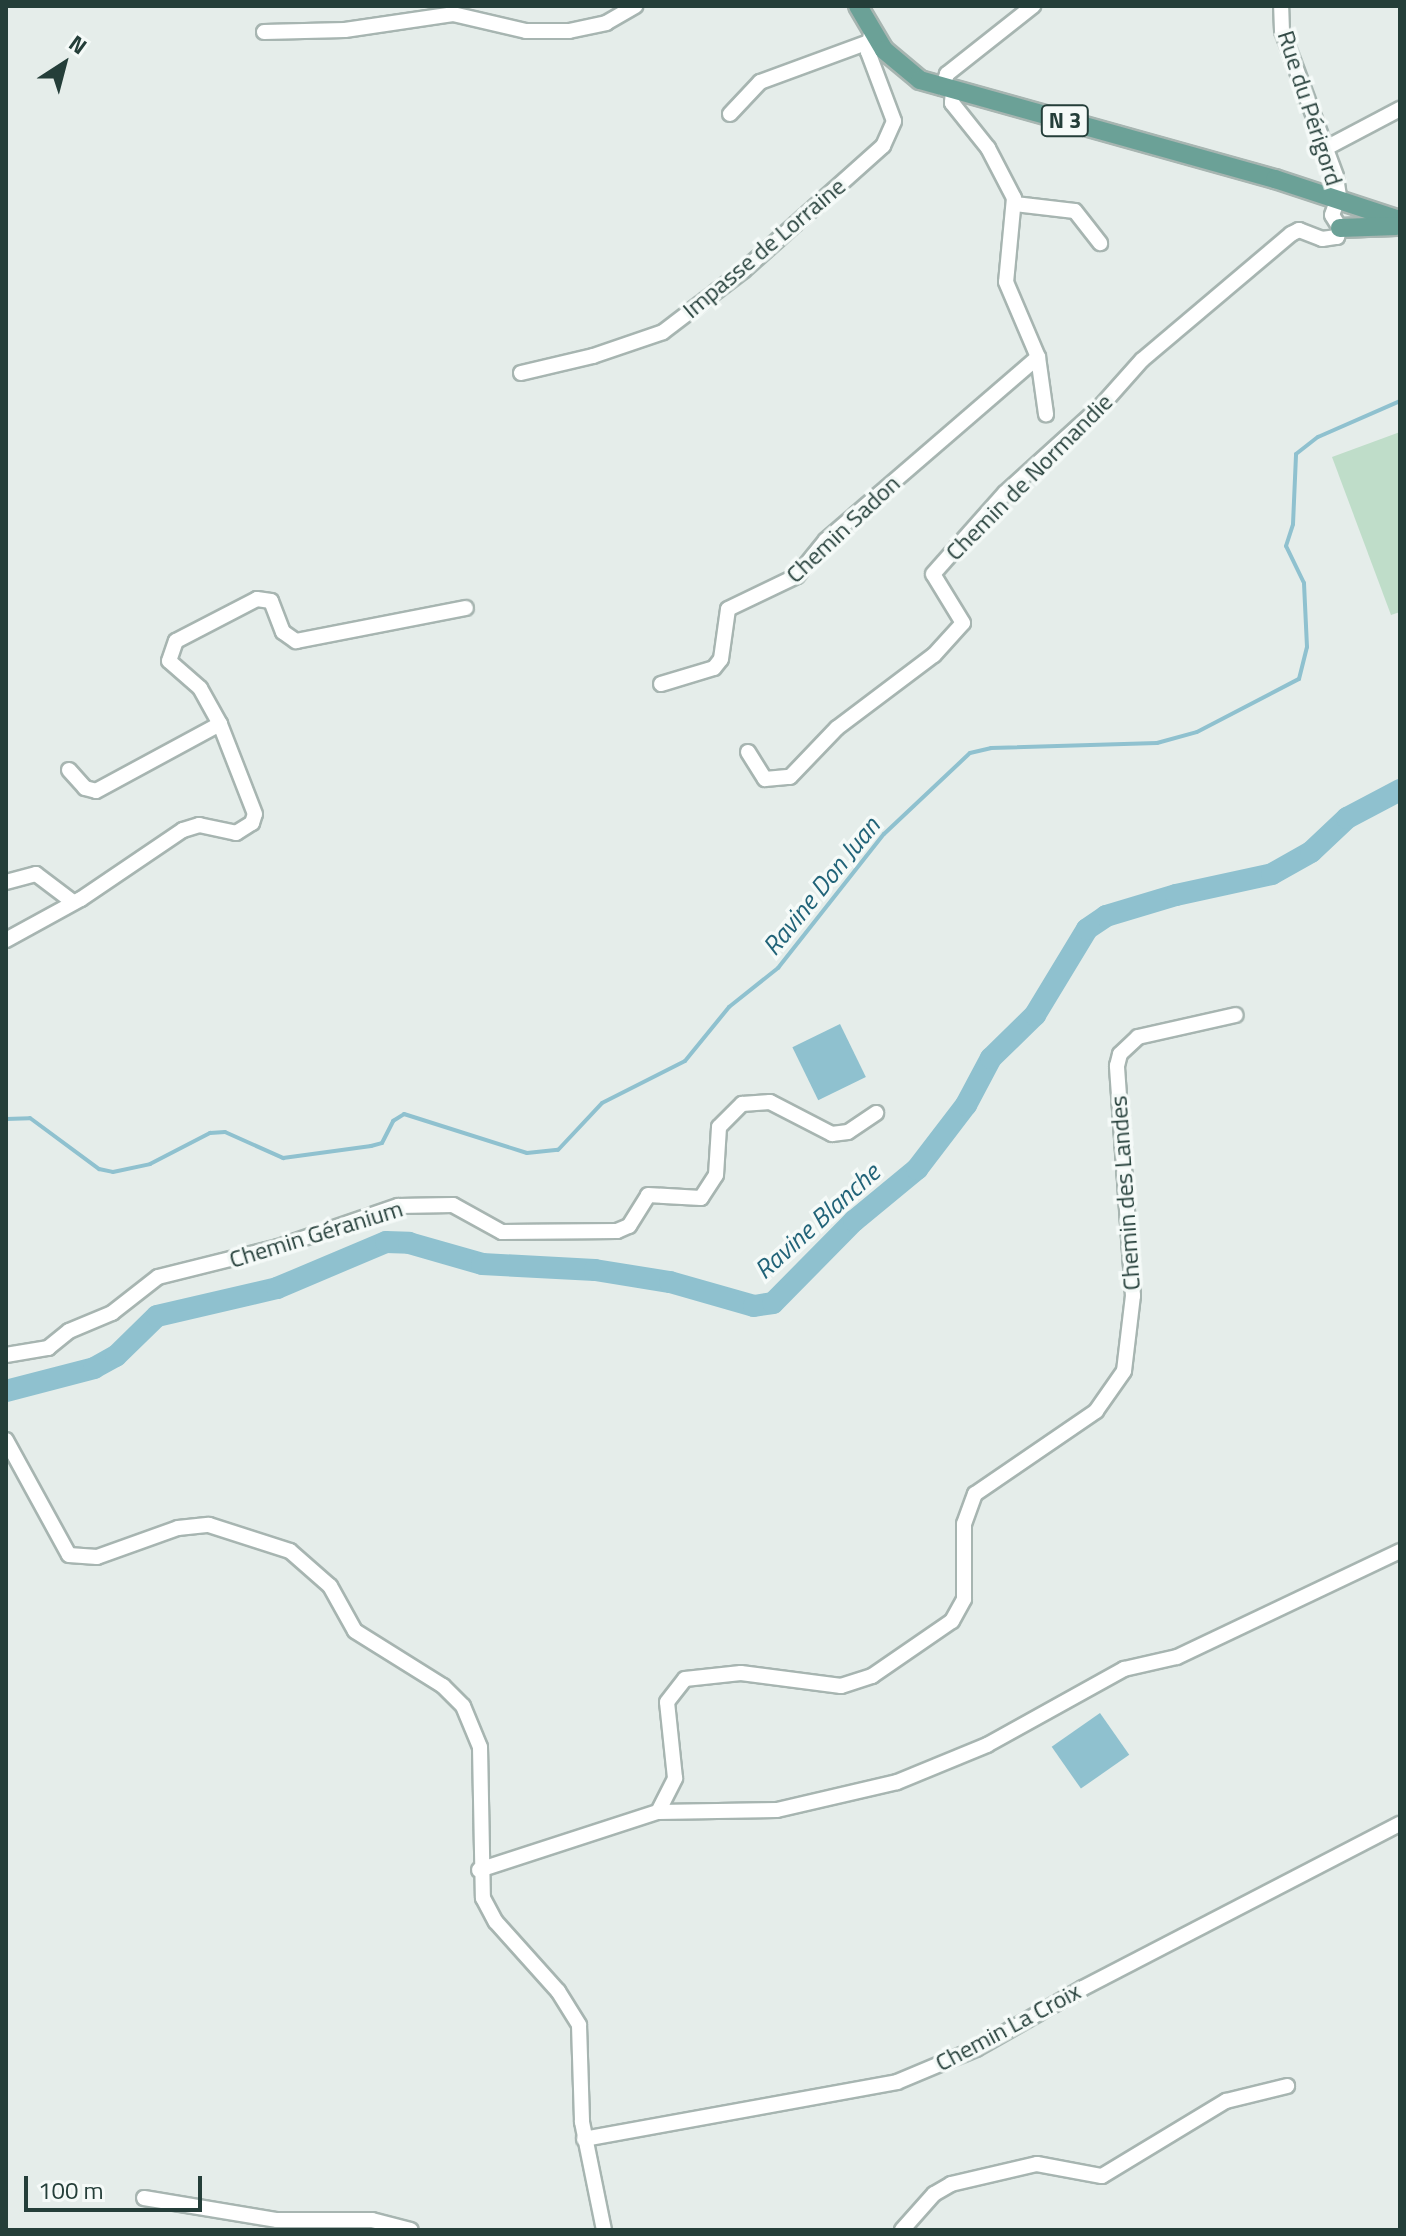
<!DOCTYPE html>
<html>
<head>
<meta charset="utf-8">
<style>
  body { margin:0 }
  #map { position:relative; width:1406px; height:2236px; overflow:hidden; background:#e5edea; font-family:"Titillium Web",sans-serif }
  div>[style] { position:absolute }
  .green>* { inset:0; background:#bfddc9 }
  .water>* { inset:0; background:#8fc1cf; transform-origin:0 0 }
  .stream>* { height:4px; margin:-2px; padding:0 2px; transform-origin:2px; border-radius:2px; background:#8fc1cf }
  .river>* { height:22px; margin:-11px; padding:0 11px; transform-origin:11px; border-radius:11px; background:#8fc1cf }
  .roads { filter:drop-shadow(2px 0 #a7b5b1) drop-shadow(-2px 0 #a7b5b1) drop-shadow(0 2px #a7b5b1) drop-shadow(0 -2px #a7b5b1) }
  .minor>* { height:14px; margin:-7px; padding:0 7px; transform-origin:7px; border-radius:7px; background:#fff }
  .major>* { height:18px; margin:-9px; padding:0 9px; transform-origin:9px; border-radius:9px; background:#6ba197 }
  span { translate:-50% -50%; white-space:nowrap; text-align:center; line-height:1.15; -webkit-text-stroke:7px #f5faf8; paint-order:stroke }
  .shield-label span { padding:2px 6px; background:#f5faf8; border:2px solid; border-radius:6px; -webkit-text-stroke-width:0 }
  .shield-label { font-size:22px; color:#243e39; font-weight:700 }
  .street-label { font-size:24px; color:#243e39 }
  .water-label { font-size:26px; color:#216378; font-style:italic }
  .frame { position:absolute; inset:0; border:8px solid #243e39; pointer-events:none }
  .north { position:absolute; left:24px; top:24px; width:80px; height:80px; -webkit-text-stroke:6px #f5faf8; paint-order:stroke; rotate:36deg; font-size:22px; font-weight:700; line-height:32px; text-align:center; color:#243e39 }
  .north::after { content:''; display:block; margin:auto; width:28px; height:36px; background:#243e39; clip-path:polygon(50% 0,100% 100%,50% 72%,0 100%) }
  .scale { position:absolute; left:24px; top:2176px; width:178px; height:36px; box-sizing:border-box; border:4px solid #243e39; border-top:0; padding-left:10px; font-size:24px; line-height:28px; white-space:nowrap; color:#243e39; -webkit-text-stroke:6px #f5faf8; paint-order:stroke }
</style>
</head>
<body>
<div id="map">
  <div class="green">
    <div style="clip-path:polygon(1400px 432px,1400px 612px,1391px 615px,1332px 457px)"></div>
  </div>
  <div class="water">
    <div style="left:840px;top:1024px;width:59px;height:53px;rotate:64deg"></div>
    <div style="left:1100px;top:1713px;width:51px;height:59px;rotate:55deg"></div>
  </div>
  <div class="stream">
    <div style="left:6px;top:1119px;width:24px;rotate:-2deg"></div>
    <div style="left:30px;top:1118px;width:86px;rotate:36.5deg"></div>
    <div style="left:99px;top:1169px;width:14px;rotate:12deg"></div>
    <div style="left:113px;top:1172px;width:38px;rotate:-12deg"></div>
    <div style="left:150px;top:1164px;width:68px;rotate:-27.3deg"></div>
    <div style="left:210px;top:1133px;width:15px;rotate:-4deg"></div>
    <div style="left:225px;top:1132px;width:64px;rotate:24.1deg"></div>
    <div style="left:283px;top:1158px;width:89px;rotate:-7.8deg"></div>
    <div style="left:371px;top:1146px;width:11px;rotate:-15deg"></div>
    <div style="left:382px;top:1143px;width:25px;rotate:-63deg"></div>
    <div style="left:393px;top:1121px;width:13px;rotate:-32deg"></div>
    <div style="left:404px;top:1114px;width:129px;rotate:17.6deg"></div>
    <div style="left:527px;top:1153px;width:31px;rotate:-6deg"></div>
    <div style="left:558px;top:1150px;width:64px;rotate:-46.9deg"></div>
    <div style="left:602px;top:1103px;width:93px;rotate:-26.8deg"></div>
    <div style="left:685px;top:1061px;width:70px;rotate:-50.8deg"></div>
    <div style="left:729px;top:1007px;width:63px;rotate:-38.5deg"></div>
    <div style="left:778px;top:968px;width:171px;rotate:-51.7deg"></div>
    <div style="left:884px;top:834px;width:118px;rotate:-43.3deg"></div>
    <div style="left:970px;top:753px;width:22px;rotate:-13deg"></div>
    <div style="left:991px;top:748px;width:166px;rotate:-1.7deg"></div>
    <div style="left:1157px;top:743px;width:41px;rotate:-15.4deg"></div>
    <div style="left:1197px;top:732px;width:115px;rotate:-27.5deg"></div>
    <div style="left:1299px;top:679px;width:33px;rotate:-76deg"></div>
    <div style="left:1307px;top:647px;width:64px;rotate:-92.7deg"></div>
    <div style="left:1304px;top:583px;width:41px;rotate:-115.9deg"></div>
    <div style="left:1286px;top:546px;width:23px;rotate:-72deg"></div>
    <div style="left:1293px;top:524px;width:70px;rotate:-87.5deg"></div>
    <div style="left:1296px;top:454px;width:28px;rotate:-38deg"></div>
    <div style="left:1318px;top:437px;width:90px;rotate:-23.7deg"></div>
  </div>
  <div class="river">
    <div style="left:6px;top:1391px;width:91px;rotate:-14.6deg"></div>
    <div style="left:94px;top:1368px;width:25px;rotate:-29deg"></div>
    <div style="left:116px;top:1356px;width:57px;rotate:-44.3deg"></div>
    <div style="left:157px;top:1316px;width:123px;rotate:-13.1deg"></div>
    <div style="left:277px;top:1288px;width:118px;rotate:-22.9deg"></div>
    <div style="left:386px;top:1242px;width:23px;rotate:2deg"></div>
    <div style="left:409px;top:1243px;width:76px;rotate:16deg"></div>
    <div style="left:482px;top:1264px;width:113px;rotate:3deg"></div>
    <div style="left:595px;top:1270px;width:76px;rotate:9.1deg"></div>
    <div style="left:670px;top:1282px;width:87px;rotate:15.9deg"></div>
    <div style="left:754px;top:1306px;width:19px;rotate:-9deg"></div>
    <div style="left:773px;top:1303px;width:115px;rotate:-45.4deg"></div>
    <div style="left:854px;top:1221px;width:82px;rotate:-39.5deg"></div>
    <div style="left:917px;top:1169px;width:81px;rotate:-52.6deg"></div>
    <div style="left:966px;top:1105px;width:53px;rotate:-62deg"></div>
    <div style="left:991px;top:1058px;width:62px;rotate:-44.3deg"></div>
    <div style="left:1035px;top:1015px;width:100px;rotate:-58.8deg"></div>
    <div style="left:1087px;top:929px;width:23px;rotate:-34deg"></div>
    <div style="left:1106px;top:916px;width:73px;rotate:-16.7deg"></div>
    <div style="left:1176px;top:895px;width:98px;rotate:-12.3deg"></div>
    <div style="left:1272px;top:874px;width:45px;rotate:-29.4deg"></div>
    <div style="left:1311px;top:852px;width:50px;rotate:-43.4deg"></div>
    <div style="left:1347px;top:818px;width:60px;rotate:-27.8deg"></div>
  </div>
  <div class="roads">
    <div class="minor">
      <div style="left:264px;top:32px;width:81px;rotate:-1.4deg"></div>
      <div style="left:345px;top:30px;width:109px;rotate:-8.4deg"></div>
      <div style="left:453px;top:14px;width:75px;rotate:13.1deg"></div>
      <div style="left:526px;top:31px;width:43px"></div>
      <div style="left:569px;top:31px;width:38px;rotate:-12deg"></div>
      <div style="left:606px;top:23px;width:34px;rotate:-30deg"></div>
      <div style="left:942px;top:88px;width:15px;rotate:-70deg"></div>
      <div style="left:947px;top:74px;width:110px;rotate:-38.3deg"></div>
      <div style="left:953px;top:91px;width:12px;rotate:95deg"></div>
      <div style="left:952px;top:103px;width:58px;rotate:51.3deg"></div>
      <div style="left:988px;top:148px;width:56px;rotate:62.5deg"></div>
      <div style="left:1014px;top:198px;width:84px;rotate:95.4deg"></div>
      <div style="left:1006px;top:282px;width:82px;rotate:66.9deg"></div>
      <div style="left:1038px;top:357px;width:58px;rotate:82deg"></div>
      <div style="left:730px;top:114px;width:44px;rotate:-46.8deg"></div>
      <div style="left:760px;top:82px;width:113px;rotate:-20.2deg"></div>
      <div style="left:1326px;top:148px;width:84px;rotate:-27.8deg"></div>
      <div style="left:1015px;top:204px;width:60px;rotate:6.7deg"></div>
      <div style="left:1075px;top:211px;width:41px;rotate:52deg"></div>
      <div style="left:521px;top:373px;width:74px;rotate:-13.3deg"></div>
      <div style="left:593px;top:356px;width:74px;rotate:-18.9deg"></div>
      <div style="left:663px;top:332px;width:101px;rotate:-37.3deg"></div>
      <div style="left:743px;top:271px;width:188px;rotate:-41.8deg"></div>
      <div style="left:883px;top:146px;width:27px;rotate:-66deg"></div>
      <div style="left:894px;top:121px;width:74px;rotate:-110.6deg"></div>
      <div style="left:868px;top:52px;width:20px;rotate:-81deg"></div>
      <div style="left:661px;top:684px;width:55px;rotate:-16.8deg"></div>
      <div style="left:714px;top:668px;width:11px;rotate:-52deg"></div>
      <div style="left:721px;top:659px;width:50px;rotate:-82deg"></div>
      <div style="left:728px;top:609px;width:76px;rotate:-25.6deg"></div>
      <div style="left:797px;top:576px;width:46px;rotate:-51.1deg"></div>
      <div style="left:826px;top:540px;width:280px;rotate:-40.8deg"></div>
      <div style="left:748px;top:752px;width:32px;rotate:58deg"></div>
      <div style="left:765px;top:779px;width:25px;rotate:-5deg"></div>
      <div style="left:790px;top:777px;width:68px;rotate:-46.2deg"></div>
      <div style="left:837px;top:728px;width:121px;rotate:-37deg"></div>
      <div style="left:934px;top:655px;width:43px;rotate:-47.8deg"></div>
      <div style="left:963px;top:623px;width:57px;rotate:-121.5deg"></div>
      <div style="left:933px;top:574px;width:108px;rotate:-48.4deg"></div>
      <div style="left:1005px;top:493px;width:130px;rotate:-42.2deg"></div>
      <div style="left:1101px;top:406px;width:62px;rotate:-48.3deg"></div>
      <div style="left:1142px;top:360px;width:195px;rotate:-40.2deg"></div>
      <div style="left:1291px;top:234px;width:9px;rotate:-27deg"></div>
      <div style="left:1299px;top:230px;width:25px;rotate:21deg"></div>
      <div style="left:1322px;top:239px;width:15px;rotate:-8deg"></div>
      <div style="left:1337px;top:237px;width:9px;rotate:-72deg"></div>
      <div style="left:1340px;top:228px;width:15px;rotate:-122deg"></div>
      <div style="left:1332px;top:215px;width:20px;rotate:-70deg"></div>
      <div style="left:1339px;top:196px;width:20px;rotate:-99deg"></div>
      <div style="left:1336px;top:176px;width:155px;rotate:-110.4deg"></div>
      <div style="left:1282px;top:31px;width:25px;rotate:-92deg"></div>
      <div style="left:69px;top:770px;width:24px;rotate:48deg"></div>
      <div style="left:85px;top:788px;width:11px;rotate:15deg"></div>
      <div style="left:96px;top:791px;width:141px;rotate:-28.4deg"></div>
      <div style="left:6px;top:882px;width:31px;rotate:-15deg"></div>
      <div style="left:36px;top:874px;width:46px;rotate:37.1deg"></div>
      <div style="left:6px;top:940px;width:85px;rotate:-28.7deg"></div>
      <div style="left:81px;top:899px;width:123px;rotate:-34.1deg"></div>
      <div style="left:183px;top:830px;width:17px;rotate:-17deg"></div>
      <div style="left:199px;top:825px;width:38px;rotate:12deg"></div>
      <div style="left:236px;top:833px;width:19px;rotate:-32deg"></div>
      <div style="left:252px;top:823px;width:9px;rotate:-72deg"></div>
      <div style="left:255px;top:814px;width:97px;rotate:-111.3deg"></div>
      <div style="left:220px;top:724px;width:41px;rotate:-119.1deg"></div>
      <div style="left:200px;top:688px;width:41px;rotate:-138.9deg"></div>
      <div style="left:169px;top:661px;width:21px;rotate:-71deg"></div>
      <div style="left:176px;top:641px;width:91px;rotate:-27.4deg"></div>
      <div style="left:257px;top:599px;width:14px;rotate:8deg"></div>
      <div style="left:271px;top:601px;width:33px;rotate:69deg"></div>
      <div style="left:283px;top:632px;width:16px;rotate:35deg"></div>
      <div style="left:296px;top:641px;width:173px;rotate:-11deg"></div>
      <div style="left:6px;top:1355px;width:43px;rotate:-9.5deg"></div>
      <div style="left:48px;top:1348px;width:27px;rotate:-39deg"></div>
      <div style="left:69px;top:1331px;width:47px;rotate:-22.7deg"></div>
      <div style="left:112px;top:1313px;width:58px;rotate:-38deg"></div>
      <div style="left:158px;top:1277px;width:124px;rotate:-14deg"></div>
      <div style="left:278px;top:1247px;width:127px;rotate:-18.9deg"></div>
      <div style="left:398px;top:1206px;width:55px;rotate:-1deg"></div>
      <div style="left:453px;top:1205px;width:56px;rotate:28.9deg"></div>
      <div style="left:502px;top:1232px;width:115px;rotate:-0.5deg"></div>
      <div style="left:617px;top:1231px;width:13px;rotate:-23deg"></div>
      <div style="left:629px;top:1226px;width:36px;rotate:-58deg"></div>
      <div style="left:648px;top:1195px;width:53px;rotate:3.2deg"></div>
      <div style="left:701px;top:1198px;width:27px;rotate:-57deg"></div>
      <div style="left:716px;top:1175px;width:48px;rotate:-86.4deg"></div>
      <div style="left:719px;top:1127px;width:33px;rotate:-45deg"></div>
      <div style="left:742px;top:1104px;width:28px;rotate:-4deg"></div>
      <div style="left:770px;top:1102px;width:70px;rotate:27.3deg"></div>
      <div style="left:832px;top:1134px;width:16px;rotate:-7deg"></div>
      <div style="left:848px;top:1132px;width:34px;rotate:-34deg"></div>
      <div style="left:6px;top:1440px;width:131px;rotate:61.3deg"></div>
      <div style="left:69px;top:1555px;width:28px;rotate:4deg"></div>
      <div style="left:97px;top:1557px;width:86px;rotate:-19.7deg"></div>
      <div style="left:178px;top:1528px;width:31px;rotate:-6deg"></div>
      <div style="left:209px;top:1525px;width:85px;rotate:17.8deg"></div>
      <div style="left:290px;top:1551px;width:53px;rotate:41.2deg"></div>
      <div style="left:330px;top:1586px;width:51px;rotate:60.9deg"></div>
      <div style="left:355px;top:1631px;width:104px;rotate:32deg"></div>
      <div style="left:443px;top:1686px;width:28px;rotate:45deg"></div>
      <div style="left:463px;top:1706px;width:44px;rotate:67.5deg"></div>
      <div style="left:480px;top:1747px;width:151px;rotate:88.9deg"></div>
      <div style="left:483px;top:1898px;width:27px;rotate:62deg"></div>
      <div style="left:496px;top:1922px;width:93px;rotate:48.1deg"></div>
      <div style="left:558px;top:1991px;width:40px;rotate:58deg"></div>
      <div style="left:579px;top:2025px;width:97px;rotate:88.2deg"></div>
      <div style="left:582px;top:2122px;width:110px;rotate:78.5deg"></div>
      <div style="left:658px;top:1812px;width:119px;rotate:-1deg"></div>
      <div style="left:777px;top:1810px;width:123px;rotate:-13.1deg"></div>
      <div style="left:897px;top:1782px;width:97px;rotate:-22.3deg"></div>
      <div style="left:987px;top:1745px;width:157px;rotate:-29deg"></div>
      <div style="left:1124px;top:1669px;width:54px;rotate:-12.8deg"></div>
      <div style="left:1177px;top:1657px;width:247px;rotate:-25.4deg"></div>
      <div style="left:479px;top:1870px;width:188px;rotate:-18deg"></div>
      <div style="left:658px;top:1812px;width:38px;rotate:-63deg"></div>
      <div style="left:675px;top:1778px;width:76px;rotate:-96deg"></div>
      <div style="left:667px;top:1702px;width:29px;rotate:-52deg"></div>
      <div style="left:685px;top:1679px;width:56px;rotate:-6.1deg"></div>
      <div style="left:741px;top:1673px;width:101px;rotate:7.4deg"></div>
      <div style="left:841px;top:1686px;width:33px;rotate:-18deg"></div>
      <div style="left:872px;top:1676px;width:97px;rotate:-34.5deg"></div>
      <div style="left:952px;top:1621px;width:25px;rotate:-61deg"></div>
      <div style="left:964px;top:1599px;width:75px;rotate:-90deg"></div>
      <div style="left:964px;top:1524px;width:32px;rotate:-70deg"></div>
      <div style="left:975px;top:1494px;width:147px;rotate:-34.4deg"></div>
      <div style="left:1096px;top:1411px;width:49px;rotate:-55deg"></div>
      <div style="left:1124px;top:1371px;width:76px;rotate:-83.2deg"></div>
      <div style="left:1133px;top:1296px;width:231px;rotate:-94deg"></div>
      <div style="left:1117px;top:1066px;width:12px;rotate:-76deg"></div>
      <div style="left:1120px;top:1054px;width:25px;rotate:-43deg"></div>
      <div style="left:1138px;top:1037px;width:100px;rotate:-12.7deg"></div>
      <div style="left:584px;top:2139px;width:318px;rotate:-10.3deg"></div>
      <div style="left:897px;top:2082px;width:86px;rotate:-22.7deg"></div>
      <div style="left:976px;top:2049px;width:123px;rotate:-29.7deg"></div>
      <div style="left:1083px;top:1988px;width:357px;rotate:-27.4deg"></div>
      <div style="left:144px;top:2198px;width:135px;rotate:9.4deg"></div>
      <div style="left:277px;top:2220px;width:95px"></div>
      <div style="left:372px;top:2220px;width:40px;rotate:14.4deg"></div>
      <div style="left:902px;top:2230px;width:48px;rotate:-48.4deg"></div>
      <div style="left:934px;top:2194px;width:20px;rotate:-30deg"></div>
      <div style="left:951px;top:2184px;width:88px;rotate:-13.1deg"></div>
      <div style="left:1037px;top:2164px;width:66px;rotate:10.5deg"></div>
      <div style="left:1102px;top:2176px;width:145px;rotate:-31.2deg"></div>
      <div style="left:1226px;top:2101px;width:63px;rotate:-13.8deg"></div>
    </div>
    <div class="major">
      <div style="left:858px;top:6px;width:51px;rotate:59.4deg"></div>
      <div style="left:884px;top:50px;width:47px;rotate:39.8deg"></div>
      <div style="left:920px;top:80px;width:369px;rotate:15.6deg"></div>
      <div style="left:1275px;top:179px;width:132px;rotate:18.2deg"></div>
      <div style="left:1340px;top:228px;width:56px;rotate:-2deg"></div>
    </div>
  </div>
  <div class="shield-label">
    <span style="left:1065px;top:121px">N 3</span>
  </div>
  <div class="street-label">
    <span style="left:1310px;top:108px;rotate:72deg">Rue du Périgord</span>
    <span style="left:764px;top:248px;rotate:-40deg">Impasse de Lorraine</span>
    <span style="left:1029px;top:477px;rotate:-45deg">Chemin de Normandie</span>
    <span style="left:843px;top:529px;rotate:-43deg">Chemin Sadon</span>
    <span style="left:1125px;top:1193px;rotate:-94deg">Chemin des Landes</span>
    <span style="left:316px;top:1234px;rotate:-17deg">Chemin Géranium</span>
    <span style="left:1008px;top:2027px;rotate:-28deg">Chemin La Croix</span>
  </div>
  <div class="water-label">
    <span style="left:821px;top:886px;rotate:-51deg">Ravine Don Juan</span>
    <span style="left:817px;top:1221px;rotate:-42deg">Ravine Blanche</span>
  </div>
  <div class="frame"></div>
  <div class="north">N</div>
  <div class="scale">100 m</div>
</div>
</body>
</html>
